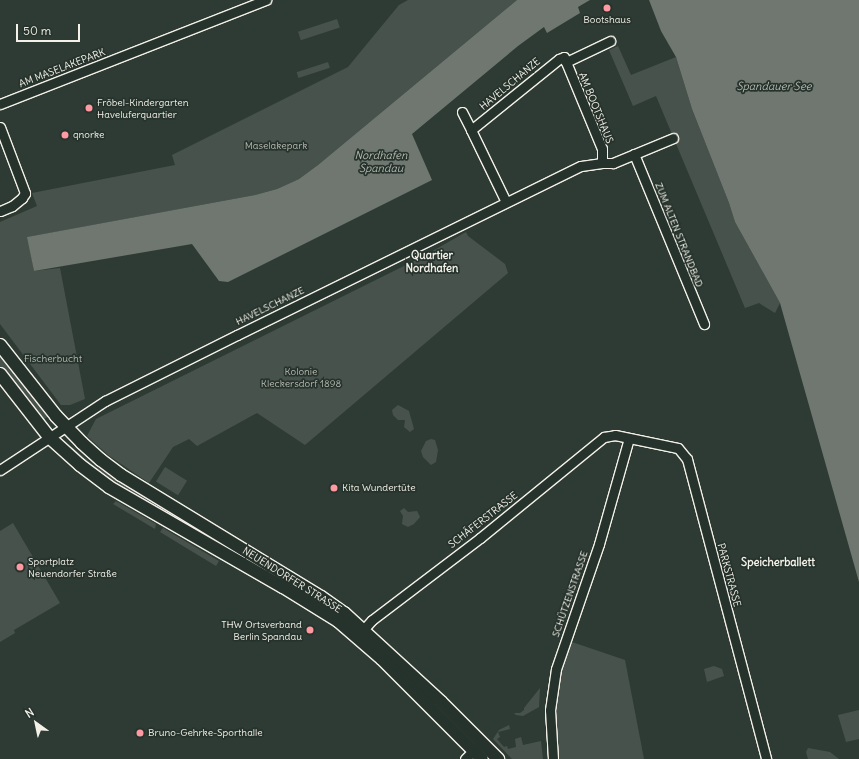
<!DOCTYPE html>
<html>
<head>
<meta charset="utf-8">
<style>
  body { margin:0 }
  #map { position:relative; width:859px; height:759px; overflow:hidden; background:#2e3b34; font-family:Delius,sans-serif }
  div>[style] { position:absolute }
  .green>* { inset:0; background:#48524c; transform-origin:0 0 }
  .water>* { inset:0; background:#6f7770 }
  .roads { filter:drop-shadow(1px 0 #f4f1e8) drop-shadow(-1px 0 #f4f1e8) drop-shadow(0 1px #f4f1e8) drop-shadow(0 -1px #f4f1e8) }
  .street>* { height:9px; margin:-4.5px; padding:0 4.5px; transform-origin:4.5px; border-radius:4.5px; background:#26332d }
  .secondary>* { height:12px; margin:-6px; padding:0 6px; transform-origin:6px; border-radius:6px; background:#26332d }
  .dots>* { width:11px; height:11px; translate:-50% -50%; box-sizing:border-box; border:2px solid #26332d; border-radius:50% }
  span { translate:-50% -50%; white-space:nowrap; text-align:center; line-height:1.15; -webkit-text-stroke:3.5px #26332d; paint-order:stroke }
  .poi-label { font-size:10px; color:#f4f1e8 }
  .left { translate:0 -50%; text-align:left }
  .right { translate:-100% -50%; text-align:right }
  .street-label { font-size:10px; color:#f4f1e8 }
  .park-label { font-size:10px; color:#b8b9b1 }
  .water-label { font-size:11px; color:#b8bab2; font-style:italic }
  .neighbourhood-label { font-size:11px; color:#f4f1e8; font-weight:700 }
  .north { position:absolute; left:16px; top:703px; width:40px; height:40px; -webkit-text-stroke:3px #26332d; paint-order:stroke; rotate:327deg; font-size:11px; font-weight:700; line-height:16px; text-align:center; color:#f4f1e8 }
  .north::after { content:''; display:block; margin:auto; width:14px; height:18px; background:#f4f1e8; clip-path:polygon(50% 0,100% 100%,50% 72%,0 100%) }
  .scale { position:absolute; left:16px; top:24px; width:64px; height:18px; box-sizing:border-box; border:2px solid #f4f1e8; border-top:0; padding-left:5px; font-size:12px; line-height:14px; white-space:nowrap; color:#f4f1e8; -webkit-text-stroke:3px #26332d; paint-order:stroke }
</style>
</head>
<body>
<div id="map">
  <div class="green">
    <div style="clip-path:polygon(408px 0,517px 0,318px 165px,299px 179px,277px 189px,255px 195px,28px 237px,34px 271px,60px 268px,85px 399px,70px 405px,61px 405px,0 324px,0 222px,37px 206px,32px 193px,175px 165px,172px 155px,348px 67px,399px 5px)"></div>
    <div style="left:337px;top:19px;width:9px;height:41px;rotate:72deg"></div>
    <div style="clip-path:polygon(618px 46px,631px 75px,676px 57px,692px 109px,729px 203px,735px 222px,780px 303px,775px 313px,759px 303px,745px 308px,656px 96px,633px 106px,609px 50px)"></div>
    <div style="left:328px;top:62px;width:6px;height:33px;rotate:72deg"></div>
    <div style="clip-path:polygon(466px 232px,468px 236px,505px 264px,508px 273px,305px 445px,257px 413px,197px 446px,189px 439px,173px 447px,149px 483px,108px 455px,87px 436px,96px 419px,422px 257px)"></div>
    <div style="clip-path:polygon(0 352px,49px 416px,44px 419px,13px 381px,0 369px)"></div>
    <div style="clip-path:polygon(398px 405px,409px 411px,414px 429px,410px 432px,404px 427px,405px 420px,398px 420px,393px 415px,392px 410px)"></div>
    <div style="clip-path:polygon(431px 439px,435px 440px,438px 450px,436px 462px,431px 465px,423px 457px,421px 451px,426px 441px)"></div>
    <div style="clip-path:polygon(72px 447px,93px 465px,228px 546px,226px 549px,115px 485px,68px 450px)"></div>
    <div style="left:165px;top:467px;width:26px;height:17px;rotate:32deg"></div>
    <div style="clip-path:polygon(116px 501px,156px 524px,155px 529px,113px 504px)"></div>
    <div style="clip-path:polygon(404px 508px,408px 512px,417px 511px,420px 517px,414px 524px,408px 527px,402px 524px,403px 516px,400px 511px)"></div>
    <div style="clip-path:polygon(13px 523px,60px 603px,14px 630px,15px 633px,0 642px,0 531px)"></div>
    <div style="clip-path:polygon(163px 528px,219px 561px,216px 566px,160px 532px)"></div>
    <div style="clip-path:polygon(569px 641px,625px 660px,644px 759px,557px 759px,552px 716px,559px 672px)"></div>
    <div style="clip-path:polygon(714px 666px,722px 669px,724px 676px,707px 682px,704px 669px)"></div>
    <div style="clip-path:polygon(540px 688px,539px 707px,523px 716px,516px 715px,514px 713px,520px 713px,524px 710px,524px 708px)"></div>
    <div style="clip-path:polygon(859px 710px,859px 739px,846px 742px,838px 715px)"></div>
    <div style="clip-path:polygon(509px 725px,510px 729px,498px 732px,500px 737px,497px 739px,504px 747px,507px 746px,508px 749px,516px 747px,515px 739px,521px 737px,523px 745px,541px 741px,543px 759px,512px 759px,493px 739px,499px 730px)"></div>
    <div style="clip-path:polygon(808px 748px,830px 752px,839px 759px,808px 759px,806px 752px)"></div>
  </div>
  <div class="water">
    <div style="clip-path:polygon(517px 0,590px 0,578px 7px,580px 13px,547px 33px,544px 27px,518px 46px,412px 134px,432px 180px,228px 282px,219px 281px,192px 244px,34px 271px,27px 237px,255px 195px,277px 189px,299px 179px,318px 165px)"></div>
    <div style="clip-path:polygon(649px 0,859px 0,859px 582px,780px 303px,735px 222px,729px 203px,692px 109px,676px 57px,661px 31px)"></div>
  </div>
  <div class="roads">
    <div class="street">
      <div style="left:566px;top:62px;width:49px;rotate:-25.5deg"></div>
      <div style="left:0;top:104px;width:286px;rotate:-21.4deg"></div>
      <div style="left:462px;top:112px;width:20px;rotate:63deg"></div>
      <div style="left:0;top:127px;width:71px;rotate:69.3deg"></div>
      <div style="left:25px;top:193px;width:6px;rotate:121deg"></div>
      <div style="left:22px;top:198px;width:13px;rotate:141deg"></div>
      <div style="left:12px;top:206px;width:13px;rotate:157deg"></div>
      <div style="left:634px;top:154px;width:184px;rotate:67.6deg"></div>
      <div style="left:506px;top:202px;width:80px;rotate:-115.9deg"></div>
      <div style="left:471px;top:130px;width:113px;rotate:-38.9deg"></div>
      <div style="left:559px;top:59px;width:5px;rotate:-22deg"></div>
      <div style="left:564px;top:57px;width:5px;rotate:68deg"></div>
      <div style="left:566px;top:62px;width:94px;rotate:67.5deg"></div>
      <div style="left:602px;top:149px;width:14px;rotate:90deg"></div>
      <div style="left:0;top:470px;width:126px;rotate:-33.3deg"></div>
      <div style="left:105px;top:401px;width:148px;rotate:-26.6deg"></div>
      <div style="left:237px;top:335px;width:383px;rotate:-26.2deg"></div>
      <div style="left:581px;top:166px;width:21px;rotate:-8deg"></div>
      <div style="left:602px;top:163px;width:11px"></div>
      <div style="left:613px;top:163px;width:65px;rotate:-22.6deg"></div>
      <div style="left:362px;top:635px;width:5px;rotate:-79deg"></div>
      <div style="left:363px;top:630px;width:13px;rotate:-48deg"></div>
      <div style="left:372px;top:620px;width:136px;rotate:-37.2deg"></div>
      <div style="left:480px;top:538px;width:160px;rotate:-39.2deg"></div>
      <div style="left:604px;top:437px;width:11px;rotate:-10deg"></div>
      <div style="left:615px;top:435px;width:64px;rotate:11.7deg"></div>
      <div style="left:678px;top:448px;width:14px;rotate:51deg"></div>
      <div style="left:687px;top:459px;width:310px;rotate:75.2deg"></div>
      <div style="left:465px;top:759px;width:18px;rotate:-45deg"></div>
      <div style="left:553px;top:759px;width:49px;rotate:-93.5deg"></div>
      <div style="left:550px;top:710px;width:41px;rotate:-81.7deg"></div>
      <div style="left:556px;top:669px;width:132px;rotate:-71deg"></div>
      <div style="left:599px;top:544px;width:110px;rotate:-74.2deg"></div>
    </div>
    <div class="secondary">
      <div style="left:0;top:345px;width:90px;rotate:51.7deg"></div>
      <div style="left:56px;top:416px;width:37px;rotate:46deg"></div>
      <div style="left:82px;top:443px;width:25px;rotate:42deg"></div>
      <div style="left:101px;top:460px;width:25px;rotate:37deg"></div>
      <div style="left:121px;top:475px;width:234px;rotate:31.4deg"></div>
      <div style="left:321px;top:597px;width:28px;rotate:35deg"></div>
      <div style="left:344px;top:613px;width:132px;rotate:42.5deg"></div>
      <div style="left:441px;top:702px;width:81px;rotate:45deg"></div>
      <div style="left:0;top:374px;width:80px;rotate:52.1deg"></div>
      <div style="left:49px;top:437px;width:42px;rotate:42.1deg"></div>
      <div style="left:80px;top:465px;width:36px;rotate:37deg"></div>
      <div style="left:109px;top:487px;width:201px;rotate:29.9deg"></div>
      <div style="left:283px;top:587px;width:65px;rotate:31.7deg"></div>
      <div style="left:338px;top:621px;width:58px;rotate:40.8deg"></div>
      <div style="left:382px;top:659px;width:141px;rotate:45deg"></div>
    </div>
  </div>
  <div class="dots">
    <div style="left:607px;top:8px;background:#ff9aa2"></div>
    <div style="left:89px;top:108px;background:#ff9aa2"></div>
    <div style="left:65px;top:135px;background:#ff9aa2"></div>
    <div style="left:334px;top:488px;background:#ff9aa2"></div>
    <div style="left:20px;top:567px;background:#ff9aa2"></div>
    <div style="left:310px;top:630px;background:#ff9aa2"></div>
    <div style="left:140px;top:733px;background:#ff9aa2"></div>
  </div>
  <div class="poi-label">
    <span style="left:607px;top:20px">Bootshaus</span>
    <span class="left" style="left:97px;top:108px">Fröbel-Kindergarten<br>Haveluferquartier</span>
    <span class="left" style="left:73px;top:135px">qnorke</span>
    <span class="left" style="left:342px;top:488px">Kita Wundertüte</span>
    <span class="left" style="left:28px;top:567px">Sportplatz<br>Neuendorfer Straße</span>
    <span class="right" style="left:302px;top:630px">THW Ortsverband<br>Berlin Spandau</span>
    <span class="left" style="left:148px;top:733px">Bruno-Gehrke-Sporthalle</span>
  </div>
  <div class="street-label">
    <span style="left:62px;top:68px;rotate:-21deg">AM MASELAKEPARK</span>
    <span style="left:510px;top:84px;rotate:-40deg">HAVELSCHANZE</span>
    <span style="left:596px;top:108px;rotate:68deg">AM BOOTSHAUS</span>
    <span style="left:679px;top:235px;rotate:68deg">ZUM ALTEN STRANDBAD</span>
    <span style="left:270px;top:306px;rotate:-26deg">HAVELSCHANZE</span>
    <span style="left:483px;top:520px;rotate:-38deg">SCHÄFERSTRASSE</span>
    <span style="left:729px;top:575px;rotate:75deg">PARKSTRASSE</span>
    <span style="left:292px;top:580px;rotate:32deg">NEUENDORFER STRASSE</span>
    <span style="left:570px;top:594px;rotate:-71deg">SCHÜTZENSTRASSE</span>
  </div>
  <div class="park-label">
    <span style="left:276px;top:146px">Maselakepark</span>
    <span style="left:53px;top:359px">Fischerbucht</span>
    <span style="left:301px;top:377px">Kolonie<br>Kleckersdorf 1898</span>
  </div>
  <div class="water-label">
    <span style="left:774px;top:86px">Spandauer See</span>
    <span style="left:381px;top:162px">Nordhafen<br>Spandau</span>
  </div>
  <div class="neighbourhood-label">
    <span style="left:432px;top:262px">Quartier<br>Nordhafen</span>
    <span style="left:778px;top:562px">Speicherballett</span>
  </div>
  <div class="north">N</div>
  <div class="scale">50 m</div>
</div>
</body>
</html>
